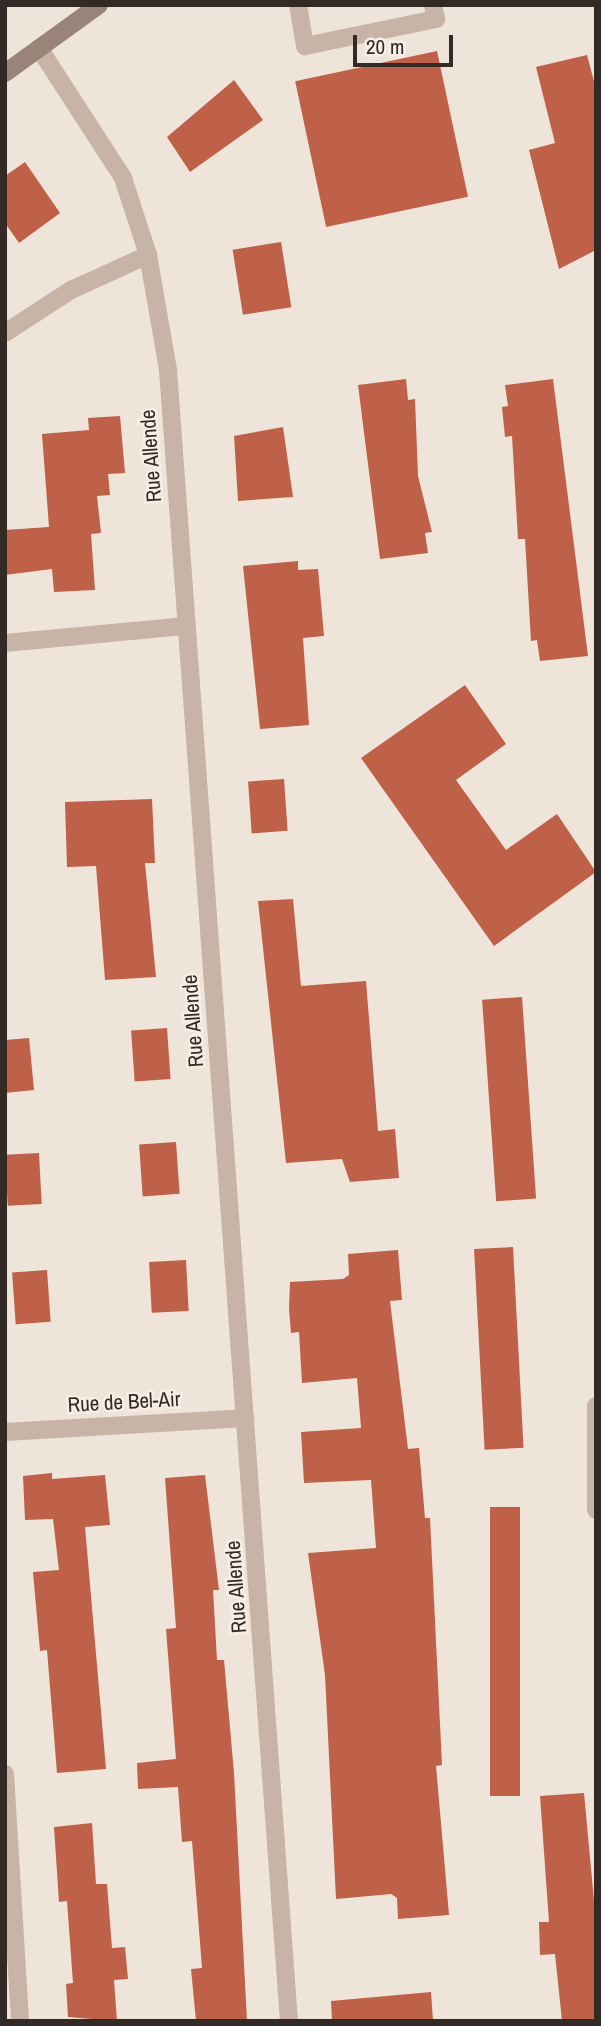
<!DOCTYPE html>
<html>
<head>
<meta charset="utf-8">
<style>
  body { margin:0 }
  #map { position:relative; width:601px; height:2026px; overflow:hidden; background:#efe4d9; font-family:"Archivo Narrow",sans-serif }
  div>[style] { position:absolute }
  .building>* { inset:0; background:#bf6048; transform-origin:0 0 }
  .lane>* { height:18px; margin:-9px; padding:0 9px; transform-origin:9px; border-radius:9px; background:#c7b4a6 }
  .street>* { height:18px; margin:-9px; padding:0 9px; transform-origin:9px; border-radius:9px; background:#c7b4a6 }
  .secondary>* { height:18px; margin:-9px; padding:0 9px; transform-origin:9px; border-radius:9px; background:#9a8378 }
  span { translate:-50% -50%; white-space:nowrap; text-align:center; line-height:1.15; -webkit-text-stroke:5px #f8eee5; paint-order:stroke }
  .street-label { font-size:21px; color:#332a26 }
  .frame { position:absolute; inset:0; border:7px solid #332a26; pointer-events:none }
  .scale { position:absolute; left:353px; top:35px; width:100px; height:32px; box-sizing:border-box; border:4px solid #332a26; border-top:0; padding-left:9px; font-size:21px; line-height:24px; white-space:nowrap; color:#332a26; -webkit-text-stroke:5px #f8eee5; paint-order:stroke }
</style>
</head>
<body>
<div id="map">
  <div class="building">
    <div style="left:437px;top:51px;width:149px;height:145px;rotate:78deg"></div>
    <div style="clip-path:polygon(587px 55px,596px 89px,596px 250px,559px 269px,529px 150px,555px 143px,536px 67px)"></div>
    <div style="clip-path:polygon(234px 80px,263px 120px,190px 172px,167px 137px)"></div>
    <div style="clip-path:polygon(25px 162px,60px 213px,19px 243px,5px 223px,5px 176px)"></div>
    <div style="left:281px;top:242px;width:66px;height:49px;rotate:81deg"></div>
    <div style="clip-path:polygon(406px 379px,408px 400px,415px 399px,418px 476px,432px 532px,425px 533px,428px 553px,380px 559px,358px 385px)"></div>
    <div style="clip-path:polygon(553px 379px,588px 656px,540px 661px,537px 640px,531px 641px,525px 539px,518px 539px,512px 436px,505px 437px,502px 407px,508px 406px,505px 385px)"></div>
    <div style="clip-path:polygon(120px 416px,125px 473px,108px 474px,110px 495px,97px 496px,101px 533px,91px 534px,95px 590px,54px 592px,52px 569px,5px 575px,5px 530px,49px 527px,42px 434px,89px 430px,88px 418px)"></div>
    <div style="clip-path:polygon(283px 427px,293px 497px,238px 501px,234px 436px)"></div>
    <div style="clip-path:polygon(298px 561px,298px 570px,318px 569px,324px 636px,303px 638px,309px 725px,260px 729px,243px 566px)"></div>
    <div style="clip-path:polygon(465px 685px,506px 744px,456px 780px,506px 850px,557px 814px,596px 872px,494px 946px,361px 758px)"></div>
    <div style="left:284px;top:779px;width:52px;height:36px;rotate:86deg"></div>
    <div style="clip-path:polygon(152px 799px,155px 863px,145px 863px,156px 977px,105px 980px,96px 866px,67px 867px,65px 802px)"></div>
    <div style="clip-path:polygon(293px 899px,301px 986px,366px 981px,378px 1131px,395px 1129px,399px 1178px,350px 1182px,342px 1159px,286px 1163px,258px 901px)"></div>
    <div style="left:522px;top:997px;width:202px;height:40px;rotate:86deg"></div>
    <div style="left:167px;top:1028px;width:51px;height:36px;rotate:86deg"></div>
    <div style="clip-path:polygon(29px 1038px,34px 1090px,5px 1093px,5px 1040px)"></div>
    <div style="left:176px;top:1142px;width:52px;height:37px;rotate:86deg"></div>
    <div style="left:39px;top:1153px;width:51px;height:34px;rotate:87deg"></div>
    <div style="left:513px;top:1247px;width:201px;height:39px;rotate:87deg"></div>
    <div style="clip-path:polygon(398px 1250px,402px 1300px,390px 1301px,408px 1449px,419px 1448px,425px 1518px,430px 1518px,442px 1765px,436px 1766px,449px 1915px,398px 1919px,397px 1898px,391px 1894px,336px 1899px,325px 1675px,308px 1553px,376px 1548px,371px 1480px,304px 1483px,301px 1432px,361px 1428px,357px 1378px,302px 1383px,299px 1332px,291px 1333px,289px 1309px,290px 1282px,343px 1279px,349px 1275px,348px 1254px)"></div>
    <div style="left:186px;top:1260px;width:51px;height:37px;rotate:87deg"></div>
    <div style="left:47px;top:1270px;width:52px;height:35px;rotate:86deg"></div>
    <div style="clip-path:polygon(52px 1473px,52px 1479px,105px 1475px,110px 1525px,85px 1527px,106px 1769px,57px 1773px,47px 1650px,40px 1651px,33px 1572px,59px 1570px,53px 1519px,25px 1520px,23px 1476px)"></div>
    <div style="clip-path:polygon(205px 1475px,219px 1590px,213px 1590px,217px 1660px,224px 1660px,234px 1773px,247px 2021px,196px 2021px,191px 1969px,202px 1968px,192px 1841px,182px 1842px,178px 1787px,138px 1789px,137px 1763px,176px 1759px,166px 1629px,176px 1628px,165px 1478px)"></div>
    <div style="left:490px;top:1507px;width:30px;height:289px"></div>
    <div style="clip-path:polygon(584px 1793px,596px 1922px,596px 2021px,562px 2021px,555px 1954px,540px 1955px,539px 1922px,549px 1922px,540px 1796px)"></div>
    <div style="clip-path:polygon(92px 1823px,96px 1884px,107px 1884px,112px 1948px,125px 1947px,128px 1979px,114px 1980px,117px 2021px,68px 2017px,66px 1984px,73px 1983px,67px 1901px,59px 1902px,54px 1827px)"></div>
    <div style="clip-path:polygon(431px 1992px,433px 2021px,332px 2021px,331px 2001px)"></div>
  </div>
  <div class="lane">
    <div style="left:298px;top:5px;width:42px;rotate:80.3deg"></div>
    <div style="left:305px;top:46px;width:134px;rotate:-11.6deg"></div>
    <div style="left:436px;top:19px;width:14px;rotate:-102deg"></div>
  </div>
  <div class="street">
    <div style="left:39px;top:48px;width:155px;rotate:57.1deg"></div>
    <div style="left:123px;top:178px;width:81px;rotate:72deg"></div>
    <div style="left:148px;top:255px;width:117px;rotate:80.1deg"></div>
    <div style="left:168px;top:370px;width:1655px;rotate:85.81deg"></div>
    <div style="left:5px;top:333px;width:79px;rotate:-33.1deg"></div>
    <div style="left:71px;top:290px;width:85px;rotate:-24.4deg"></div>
    <div style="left:5px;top:643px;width:182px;rotate:-5.4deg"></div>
    <div style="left:596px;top:1406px;width:104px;rotate:90deg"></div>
    <div style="left:5px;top:1432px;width:241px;rotate:-3.3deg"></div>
    <div style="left:5px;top:1774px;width:247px;rotate:86.5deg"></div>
  </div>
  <div class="secondary">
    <div style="left:5px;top:73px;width:116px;rotate:-35.9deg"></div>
  </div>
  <div class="street-label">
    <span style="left:151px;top:456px;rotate:-94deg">Rue Allende</span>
    <span style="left:193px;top:1021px;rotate:-94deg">Rue Allende</span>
    <span style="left:124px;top:1402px;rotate:-3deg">Rue de Bel-Air</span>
    <span style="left:236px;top:1587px;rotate:-94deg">Rue Allende</span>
  </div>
  <div class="frame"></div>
  <div class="scale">20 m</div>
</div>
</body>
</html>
